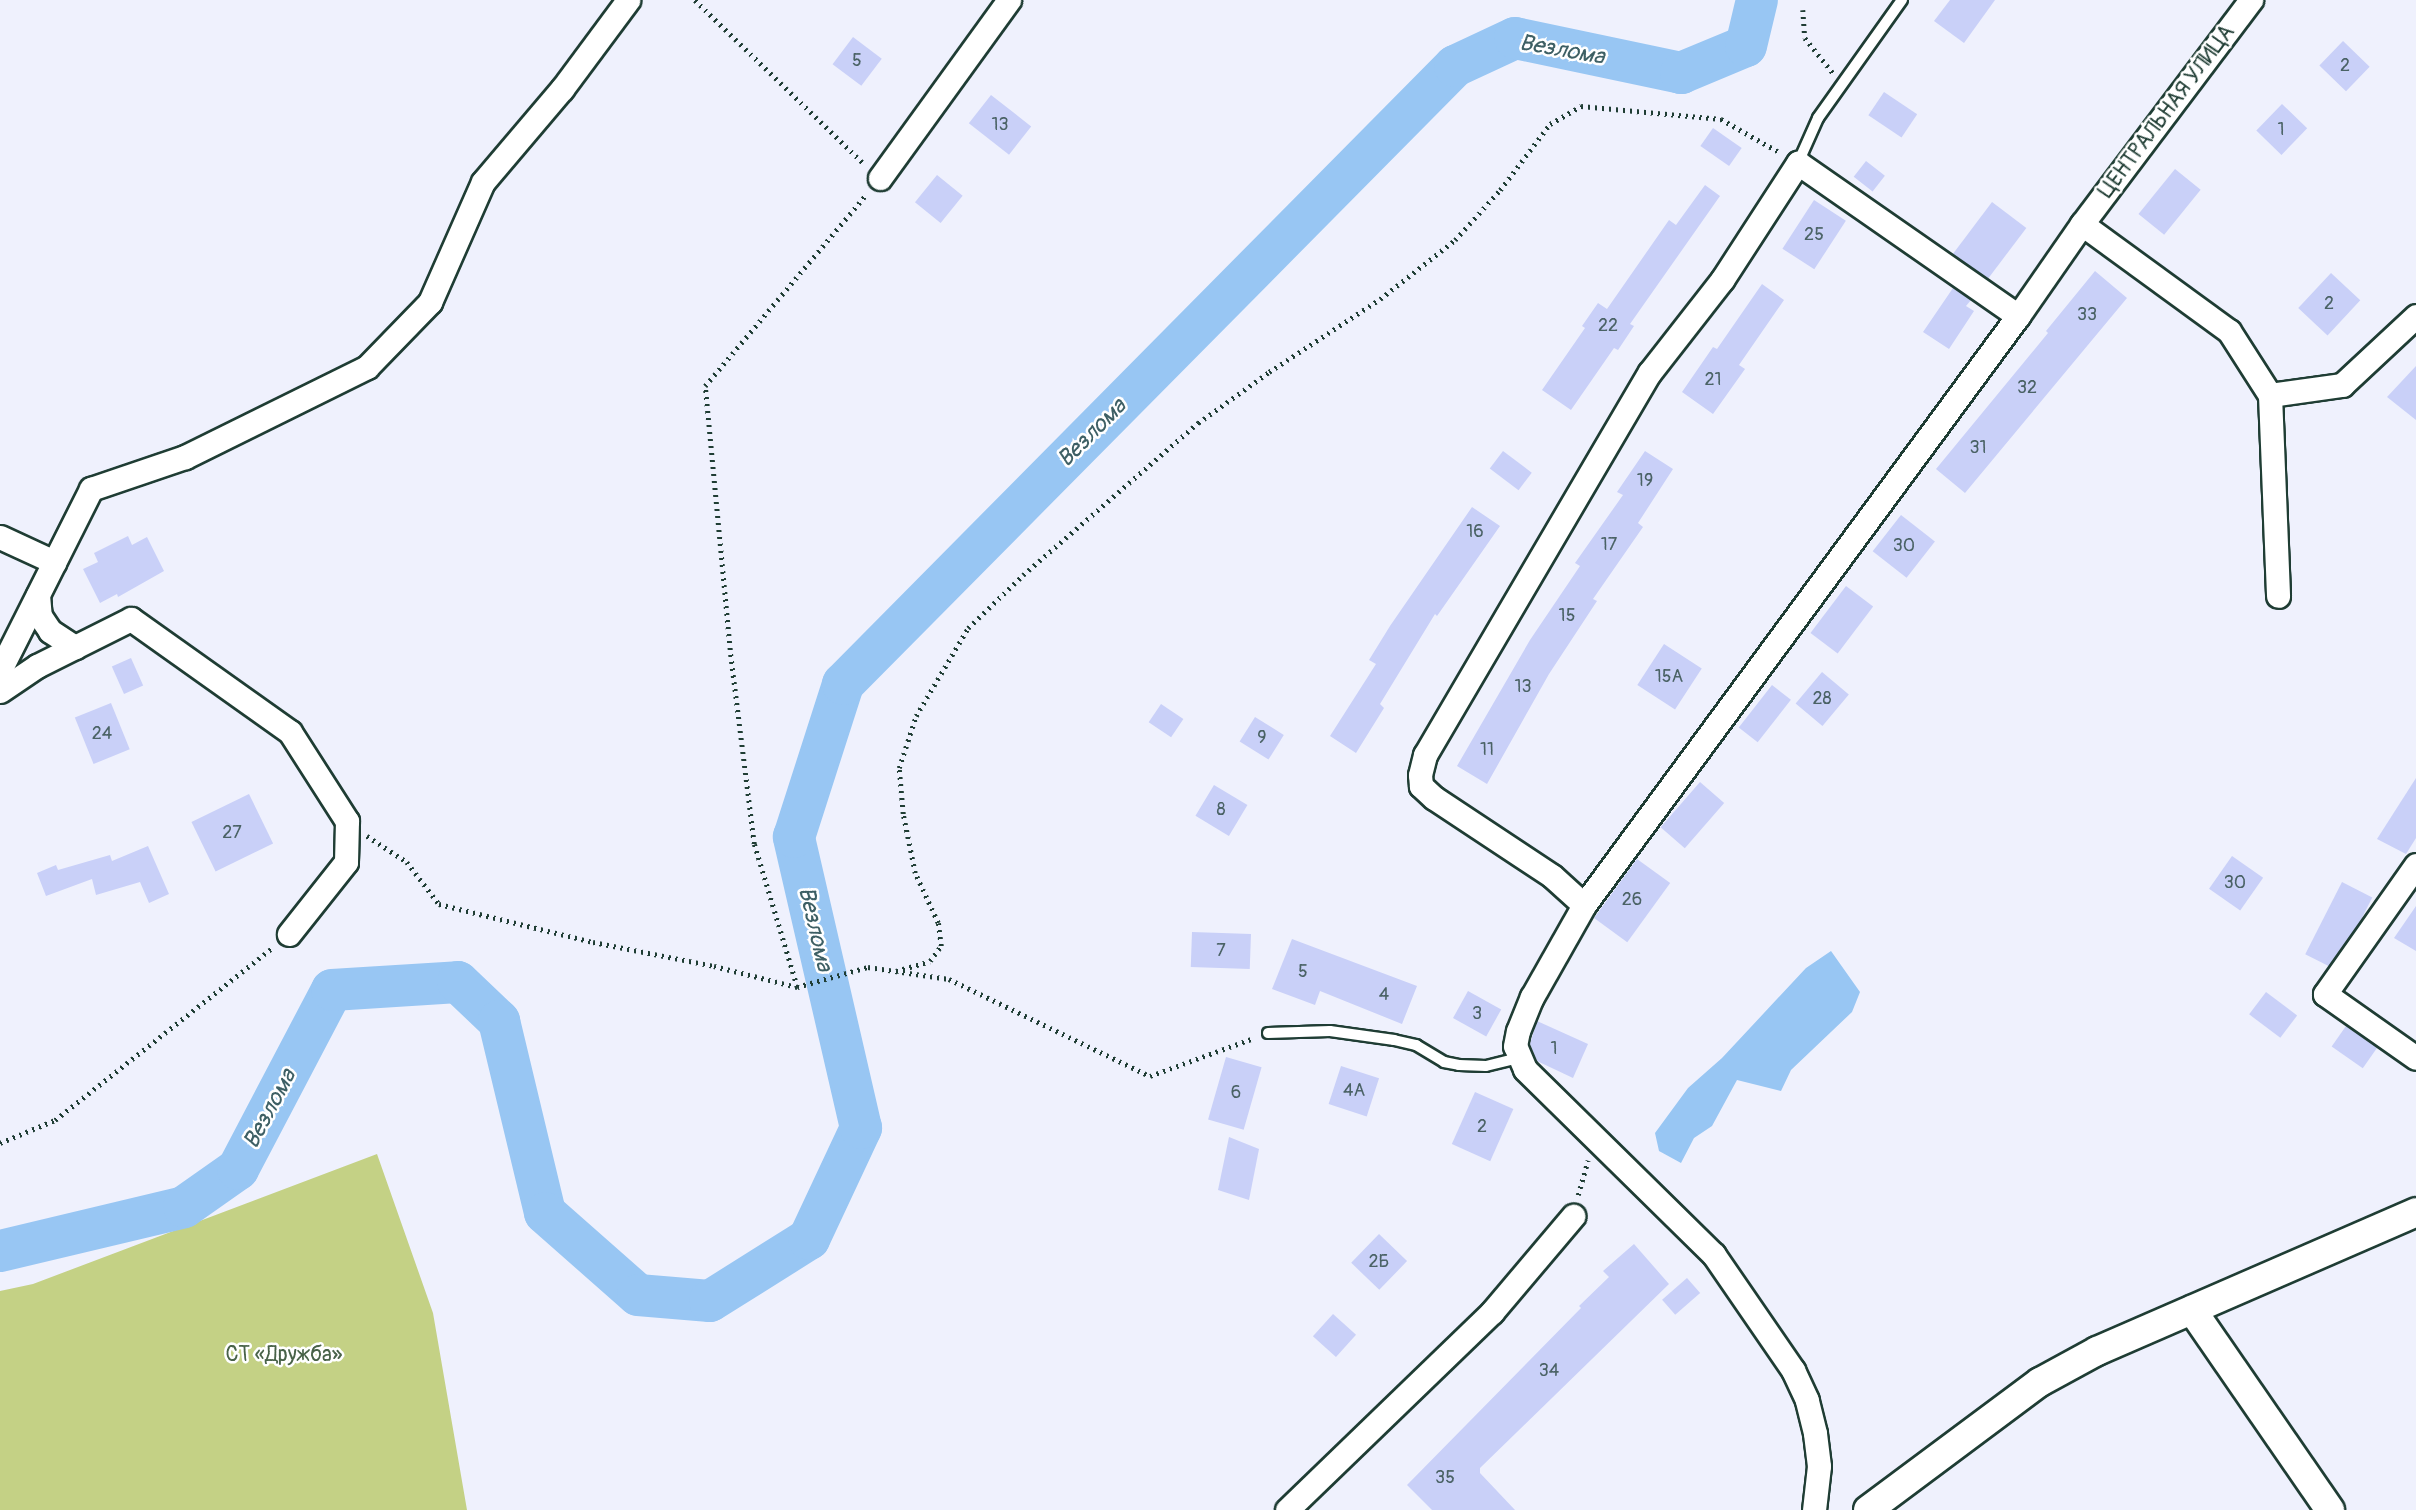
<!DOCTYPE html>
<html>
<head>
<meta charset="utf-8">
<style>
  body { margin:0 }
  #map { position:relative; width:2416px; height:1510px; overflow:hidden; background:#eff1fd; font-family:Pangolin,sans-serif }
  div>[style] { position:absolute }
  .green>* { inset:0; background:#c4d185 }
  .water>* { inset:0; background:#98c6f3 }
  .river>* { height:42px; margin:-21px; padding:0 21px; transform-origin:21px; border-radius:21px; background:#98c6f3 }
  .building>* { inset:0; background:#c9d0f8; transform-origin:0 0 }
  .path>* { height:4.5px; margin-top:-2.25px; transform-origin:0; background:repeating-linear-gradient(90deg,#1f3d34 0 2px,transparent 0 7px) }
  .roads { filter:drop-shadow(2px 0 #1f3d34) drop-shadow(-2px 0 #1f3d34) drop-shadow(0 2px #1f3d34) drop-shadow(0 -2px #1f3d34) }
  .service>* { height:10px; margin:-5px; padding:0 5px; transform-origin:5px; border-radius:5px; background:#fff }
  .minor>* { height:23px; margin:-11.5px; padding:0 11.5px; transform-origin:11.5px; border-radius:11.5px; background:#fff }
  .tertiary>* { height:28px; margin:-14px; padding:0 14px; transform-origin:14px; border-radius:14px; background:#fff }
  span { translate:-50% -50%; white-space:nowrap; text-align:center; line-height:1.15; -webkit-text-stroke:5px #fff; paint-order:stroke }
  .number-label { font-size:18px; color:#4a6265 }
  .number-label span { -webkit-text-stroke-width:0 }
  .street-label { font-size:21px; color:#1f3d34 }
  .park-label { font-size:21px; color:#486248 }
  .water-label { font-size:23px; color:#3d5f64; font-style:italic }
</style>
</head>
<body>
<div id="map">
  <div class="green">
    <div style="clip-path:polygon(377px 1154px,433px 1313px,467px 1510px,0 1510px,0 1291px,33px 1284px)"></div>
  </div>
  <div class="water">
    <div style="clip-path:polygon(1831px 951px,1860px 992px,1852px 1012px,1791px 1070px,1781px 1091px,1737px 1080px,1712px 1126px,1694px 1138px,1681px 1163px,1659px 1151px,1655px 1133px,1688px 1088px,1722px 1058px,1806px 968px)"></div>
  </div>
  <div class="river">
    <div style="left:0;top:1251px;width:189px;rotate:-13.4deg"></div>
    <div style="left:184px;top:1207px;width:66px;rotate:-35.1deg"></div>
    <div style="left:238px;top:1169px;width:202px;rotate:-62.3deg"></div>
    <div style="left:332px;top:990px;width:126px;rotate:-3.6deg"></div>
    <div style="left:458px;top:982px;width:57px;rotate:43.6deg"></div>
    <div style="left:499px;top:1021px;width:197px;rotate:76.5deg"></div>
    <div style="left:545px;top:1213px;width:124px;rotate:41.4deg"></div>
    <div style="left:638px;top:1295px;width:72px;rotate:4.8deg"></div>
    <div style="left:710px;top:1301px;width:117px;rotate:-32.1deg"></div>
    <div style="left:809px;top:1239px;width:123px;rotate:-64.9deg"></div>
    <div style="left:861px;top:1128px;width:299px;rotate:-103deg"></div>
    <div style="left:794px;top:837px;width:161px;rotate:-72.2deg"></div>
    <div style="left:843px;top:684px;width:870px;rotate:-45.28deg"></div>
    <div style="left:1455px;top:66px;width:66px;rotate:-25deg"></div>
    <div style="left:1515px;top:38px;width:170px;rotate:11.9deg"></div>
    <div style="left:1681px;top:73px;width:70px;rotate:-22.6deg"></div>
    <div style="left:1746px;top:46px;width:47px;rotate:-76.6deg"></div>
  </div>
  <div class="building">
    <div style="clip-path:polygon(1950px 0,1995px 0,1964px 43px,1934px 21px)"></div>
    <div style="left:853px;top:37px;width:36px;height:34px;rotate:37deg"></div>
    <div style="left:2343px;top:41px;width:37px;height:34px;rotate:44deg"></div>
    <div style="left:1884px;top:92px;width:40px;height:28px;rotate:34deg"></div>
    <div style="left:991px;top:95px;width:51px;height:36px;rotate:38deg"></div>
    <div style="left:2282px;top:104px;width:35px;height:37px;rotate:44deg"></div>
    <div style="left:1713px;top:128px;width:35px;height:22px;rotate:35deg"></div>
    <div style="left:1866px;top:161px;width:24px;height:20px;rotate:38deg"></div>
    <div style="left:2175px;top:169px;width:33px;height:58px;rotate:39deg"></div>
    <div style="left:937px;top:175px;width:33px;height:35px;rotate:39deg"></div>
    <div style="clip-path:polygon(1705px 185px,1720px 196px,1630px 324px,1634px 326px,1618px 350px,1614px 348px,1571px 410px,1542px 390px,1585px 328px,1582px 326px,1598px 303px,1607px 309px,1669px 220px,1676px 225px)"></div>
    <div style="left:1814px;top:200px;width:38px;height:58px;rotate:33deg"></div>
    <div style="left:1992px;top:202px;width:43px;height:65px;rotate:37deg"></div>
    <div style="clip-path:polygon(2095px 271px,2127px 298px,1965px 493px,1936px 469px,2048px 333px,2046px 331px)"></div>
    <div style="left:2331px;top:273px;width:40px;height:48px;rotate:43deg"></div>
    <div style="clip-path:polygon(1762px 284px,1784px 300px,1739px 365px,1745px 369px,1713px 414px,1682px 392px,1713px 347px,1717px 349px)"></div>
    <div style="clip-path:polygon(1953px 288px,1971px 300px,1966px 306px,1974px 311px,1949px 349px,1923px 332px)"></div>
    <div style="clip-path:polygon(2416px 366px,2416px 420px,2387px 397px)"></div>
    <div style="left:1503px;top:451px;width:36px;height:22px;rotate:37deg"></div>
    <div style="clip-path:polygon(1645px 451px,1673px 469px,1638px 523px,1643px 527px,1593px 599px,1597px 601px,1549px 674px,1487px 784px,1457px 766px,1530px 640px,1580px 566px,1575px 563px,1623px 495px,1617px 492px)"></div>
    <div style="clip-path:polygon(1472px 507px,1500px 526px,1437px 616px,1435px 614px,1380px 704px,1384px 708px,1356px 753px,1330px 736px,1376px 664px,1369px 660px,1390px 626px)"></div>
    <div style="left:1901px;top:515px;width:43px;height:46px;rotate:38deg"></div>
    <div style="clip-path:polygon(128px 536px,132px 545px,147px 537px,164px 571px,118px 597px,117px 594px,100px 603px,83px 569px,98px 562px,94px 553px)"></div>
    <div style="left:1846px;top:586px;width:34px;height:59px;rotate:37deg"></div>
    <div style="left:1664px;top:644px;width:45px;height:49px;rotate:33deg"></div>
    <div style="left:131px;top:658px;width:30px;height:21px;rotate:66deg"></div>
    <div style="left:1822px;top:672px;width:35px;height:41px;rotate:40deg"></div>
    <div style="left:1772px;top:685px;width:24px;height:54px;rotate:38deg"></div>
    <div style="left:111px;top:703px;width:50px;height:39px;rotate:68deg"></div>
    <div style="left:1161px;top:704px;width:27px;height:22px;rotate:34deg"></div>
    <div style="left:1255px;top:717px;width:34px;height:29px;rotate:32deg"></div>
    <div style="clip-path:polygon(2416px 778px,2416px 838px,2406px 854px,2377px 839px)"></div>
    <div style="left:1700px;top:782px;width:32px;height:60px;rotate:41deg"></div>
    <div style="left:1214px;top:785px;width:39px;height:36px;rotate:31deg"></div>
    <div style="left:249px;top:794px;width:55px;height:64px;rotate:64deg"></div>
    <div style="clip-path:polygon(148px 846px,169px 894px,149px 903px,140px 882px,96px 895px,92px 879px,46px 896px,37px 873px,56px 865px,58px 870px,110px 855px,112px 861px)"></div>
    <div style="left:2232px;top:856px;width:38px;height:40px;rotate:35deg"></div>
    <div style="left:1637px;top:859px;width:41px;height:73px;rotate:36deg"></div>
    <div style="left:2342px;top:882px;width:34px;height:81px;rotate:27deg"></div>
    <div style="clip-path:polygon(2416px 906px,2416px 951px,2394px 938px)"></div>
    <div style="left:1192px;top:932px;width:59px;height:35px;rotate:2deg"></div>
    <div style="clip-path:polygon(1292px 939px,1417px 986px,1402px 1024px,1320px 991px,1315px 1005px,1272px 989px)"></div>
    <div style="left:1468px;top:991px;width:38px;height:31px;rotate:29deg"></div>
    <div style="left:2266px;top:992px;width:39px;height:28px;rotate:37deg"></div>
    <div style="clip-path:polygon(1537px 1021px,1588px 1044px,1573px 1078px,1537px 1061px,1530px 1044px)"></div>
    <div style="left:2346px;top:1026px;width:38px;height:25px;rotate:35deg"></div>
    <div style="left:1226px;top:1057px;width:37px;height:65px;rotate:16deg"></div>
    <div style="left:1341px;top:1066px;width:40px;height:40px;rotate:18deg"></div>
    <div style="left:1475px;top:1092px;width:42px;height:57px;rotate:24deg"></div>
    <div style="clip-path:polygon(1229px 1137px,1259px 1149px,1249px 1200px,1218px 1190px)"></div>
    <div style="left:1379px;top:1234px;width:39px;height:40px;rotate:44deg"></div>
    <div style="clip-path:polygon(1634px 1244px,1669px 1284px,1480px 1468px,1480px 1473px,1515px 1510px,1432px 1510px,1407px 1485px,1581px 1308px,1579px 1306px,1609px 1277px,1603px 1271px)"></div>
    <div style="left:1687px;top:1278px;width:20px;height:33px;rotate:49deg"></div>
    <div style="left:1333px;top:1314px;width:31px;height:30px;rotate:42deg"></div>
  </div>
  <div class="path">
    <div style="left:695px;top:0;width:234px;rotate:44.1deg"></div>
    <div style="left:1803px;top:10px;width:28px;rotate:86deg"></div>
    <div style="left:1805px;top:38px;width:45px;rotate:51.3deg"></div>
    <div style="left:367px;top:836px;width:48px;rotate:33deg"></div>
    <div style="left:407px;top:862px;width:53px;rotate:52.7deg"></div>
    <div style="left:439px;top:904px;width:159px;rotate:13.9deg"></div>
    <div style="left:593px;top:942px;width:123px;rotate:11.2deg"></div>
    <div style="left:714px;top:966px;width:86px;rotate:14.2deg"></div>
    <div style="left:797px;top:987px;width:74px;rotate:-15.7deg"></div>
    <div style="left:868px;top:967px;width:82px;rotate:8.4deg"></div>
    <div style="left:949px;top:979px;width:223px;rotate:25.8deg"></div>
    <div style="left:1150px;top:1076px;width:111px;rotate:-20.1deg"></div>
    <div style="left:896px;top:971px;width:35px;rotate:-16deg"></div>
    <div style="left:930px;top:961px;width:19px;rotate:-54deg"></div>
    <div style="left:941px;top:946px;width:23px;rotate:-97deg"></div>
    <div style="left:938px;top:923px;width:55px;rotate:-114.7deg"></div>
    <div style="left:915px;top:873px;width:60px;rotate:-101.5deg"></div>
    <div style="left:903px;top:814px;width:46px;rotate:-95deg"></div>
    <div style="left:899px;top:768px;width:55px;rotate:-71.9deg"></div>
    <div style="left:916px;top:716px;width:102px;rotate:-59.4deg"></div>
    <div style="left:968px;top:628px;width:76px;rotate:-43.9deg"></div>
    <div style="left:1023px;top:575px;width:232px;rotate:-41deg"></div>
    <div style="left:1198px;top:423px;width:87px;rotate:-35.7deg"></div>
    <div style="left:1269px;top:372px;width:133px;rotate:-33.3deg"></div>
    <div style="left:1380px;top:299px;width:95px;rotate:-38.2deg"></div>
    <div style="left:1455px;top:240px;width:67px;rotate:-48deg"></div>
    <div style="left:1500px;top:190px;width:83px;rotate:-52.9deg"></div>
    <div style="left:1550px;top:124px;width:36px;rotate:-30deg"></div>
    <div style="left:1581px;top:106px;width:141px;rotate:5.3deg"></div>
    <div style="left:1721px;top:119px;width:67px;rotate:29.6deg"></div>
    <div style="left:797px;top:987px;width:149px;rotate:-106.7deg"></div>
    <div style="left:754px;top:844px;width:195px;rotate:-97.1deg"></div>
    <div style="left:730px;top:650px;width:265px;rotate:-95.4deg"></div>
    <div style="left:705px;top:386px;width:250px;rotate:-49.9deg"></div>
    <div style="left:0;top:1143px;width:60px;rotate:-22.7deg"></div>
    <div style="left:55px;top:1120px;width:277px;rotate:-38.4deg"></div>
    <div style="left:1578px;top:1195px;width:36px;rotate:-74deg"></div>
  </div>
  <div class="roads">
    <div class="service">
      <div style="left:1798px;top:163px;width:49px;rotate:-66deg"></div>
      <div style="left:1818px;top:118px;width:145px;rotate:-54.6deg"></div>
      <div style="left:1268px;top:1033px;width:62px;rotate:-1.8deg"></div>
      <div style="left:1330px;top:1031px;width:65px;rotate:8deg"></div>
      <div style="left:1394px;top:1040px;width:23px;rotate:13deg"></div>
      <div style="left:1416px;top:1045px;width:33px;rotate:31deg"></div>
      <div style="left:1444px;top:1062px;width:15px;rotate:11deg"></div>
      <div style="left:1459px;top:1065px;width:27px;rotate:2deg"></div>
      <div style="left:1486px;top:1066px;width:34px;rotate:-14deg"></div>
    </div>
    <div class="minor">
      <div style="left:880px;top:178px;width:220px;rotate:-54.1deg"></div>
      <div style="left:2082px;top:224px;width:182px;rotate:36.1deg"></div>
      <div style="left:2229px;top:331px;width:76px;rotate:57.4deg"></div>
      <div style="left:2270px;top:395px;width:201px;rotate:87.7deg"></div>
      <div style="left:2270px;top:395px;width:73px;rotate:-7.9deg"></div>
      <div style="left:2342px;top:385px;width:101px;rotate:-43deg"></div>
      <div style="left:0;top:537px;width:60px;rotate:24.8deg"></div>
      <div style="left:38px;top:595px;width:21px;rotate:85deg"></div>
      <div style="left:40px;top:616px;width:18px;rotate:56deg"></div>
      <div style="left:50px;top:631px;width:30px;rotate:33deg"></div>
      <div style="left:0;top:670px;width:203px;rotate:-63.3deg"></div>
      <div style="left:91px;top:489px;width:99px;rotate:-18.8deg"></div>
      <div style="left:185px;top:457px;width:203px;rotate:-26.3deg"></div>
      <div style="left:367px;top:367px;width:91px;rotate:-45.9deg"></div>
      <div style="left:430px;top:302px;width:131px;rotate:-66.2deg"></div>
      <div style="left:483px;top:182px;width:122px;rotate:-49.7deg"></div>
      <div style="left:562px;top:89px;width:111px;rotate:-53.4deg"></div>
      <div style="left:0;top:691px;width:45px;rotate:-34deg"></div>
      <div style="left:37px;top:666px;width:105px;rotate:-26.6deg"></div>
      <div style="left:131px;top:619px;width:195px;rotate:35.4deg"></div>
      <div style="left:290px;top:732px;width:106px;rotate:57.4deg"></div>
      <div style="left:347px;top:821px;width:41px;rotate:91.4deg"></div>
      <div style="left:346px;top:862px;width:92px;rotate:128.4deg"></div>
      <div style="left:2416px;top:865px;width:158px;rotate:125.2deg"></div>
      <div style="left:2325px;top:994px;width:111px;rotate:35.1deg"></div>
      <div style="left:1584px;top:905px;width:43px;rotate:-137.8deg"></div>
      <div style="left:1552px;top:876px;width:141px;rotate:-146.5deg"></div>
      <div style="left:1434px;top:798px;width:18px;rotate:-137deg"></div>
      <div style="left:1421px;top:786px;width:11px;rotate:-95deg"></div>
      <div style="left:1420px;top:775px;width:21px;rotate:-76deg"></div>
      <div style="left:1425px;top:755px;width:444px;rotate:-59.6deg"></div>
      <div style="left:1650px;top:372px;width:117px;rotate:-52deg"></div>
      <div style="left:1722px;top:280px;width:140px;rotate:-57deg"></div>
      <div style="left:1798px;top:163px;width:268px;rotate:34.8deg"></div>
      <div style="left:1287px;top:1510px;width:285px;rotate:-44deg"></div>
      <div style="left:1492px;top:1312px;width:126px;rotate:-49.8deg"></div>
      <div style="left:1814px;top:1510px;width:44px;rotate:-83.5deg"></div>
      <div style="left:1819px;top:1466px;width:33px;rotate:-97deg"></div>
      <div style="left:1815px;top:1433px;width:34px;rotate:-104deg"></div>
      <div style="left:1807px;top:1400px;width:33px;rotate:-115deg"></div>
      <div style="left:1793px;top:1370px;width:140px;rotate:-124.5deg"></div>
      <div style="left:1714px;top:1255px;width:265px;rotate:-135.5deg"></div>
      <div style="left:1525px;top:1069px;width:25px;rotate:-113deg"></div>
      <div style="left:1515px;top:1046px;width:15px;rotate:-79deg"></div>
      <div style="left:1518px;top:1031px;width:37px;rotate:-68deg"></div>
      <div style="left:1532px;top:997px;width:106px;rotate:-60.5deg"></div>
      <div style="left:1584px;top:905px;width:732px;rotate:-53.62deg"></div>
      <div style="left:2018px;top:316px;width:112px;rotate:-55.2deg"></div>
      <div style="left:2082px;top:224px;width:281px;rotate:-53deg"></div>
    </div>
    <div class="tertiary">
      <div style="left:2192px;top:1310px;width:243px;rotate:55.4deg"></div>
      <div style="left:1868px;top:1510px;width:214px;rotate:-36.7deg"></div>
      <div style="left:2040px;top:1382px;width:65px;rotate:-28.5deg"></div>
      <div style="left:2097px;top:1351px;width:348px;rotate:-23.5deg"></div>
    </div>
  </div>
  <div class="number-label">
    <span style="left:857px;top:61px">5</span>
    <span style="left:2345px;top:66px">2</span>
    <span style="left:1000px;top:125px">13</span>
    <span style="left:2281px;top:130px">1</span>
    <span style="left:1814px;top:235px">25</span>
    <span style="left:2329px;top:304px">2</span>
    <span style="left:2087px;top:315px">33</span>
    <span style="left:1608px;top:326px">22</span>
    <span style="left:1713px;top:380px">21</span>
    <span style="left:2027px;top:388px">32</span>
    <span style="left:1978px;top:448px">31</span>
    <span style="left:1645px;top:481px">19</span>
    <span style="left:1475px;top:532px">16</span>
    <span style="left:1609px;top:545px">17</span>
    <span style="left:1904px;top:546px">30</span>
    <span style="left:1567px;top:616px">15</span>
    <span style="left:1669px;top:677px">15А</span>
    <span style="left:1523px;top:687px">13</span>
    <span style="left:1822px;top:699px">28</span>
    <span style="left:102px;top:734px">24</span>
    <span style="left:1262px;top:738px">9</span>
    <span style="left:1487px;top:750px">11</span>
    <span style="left:1221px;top:810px">8</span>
    <span style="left:232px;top:833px">27</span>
    <span style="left:2235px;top:883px">30</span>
    <span style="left:1632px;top:900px">26</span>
    <span style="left:1221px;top:951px">7</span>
    <span style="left:1303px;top:972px">5</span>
    <span style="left:1384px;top:995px">4</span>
    <span style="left:1477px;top:1014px">3</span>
    <span style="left:1554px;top:1049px">1</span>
    <span style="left:1354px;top:1091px">4А</span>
    <span style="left:1236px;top:1093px">6</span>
    <span style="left:1482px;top:1127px">2</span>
    <span style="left:1379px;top:1262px">2Б</span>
    <span style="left:1549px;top:1371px">34</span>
    <span style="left:1445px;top:1478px">35</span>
  </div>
  <div class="street-label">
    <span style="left:2167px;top:112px;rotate:-53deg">ЦЕНТРАЛЬНАЯ УЛИЦА</span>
  </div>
  <div class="park-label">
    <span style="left:284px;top:1355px">СТ «Дружба»</span>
  </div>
  <div class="water-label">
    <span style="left:1562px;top:50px;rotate:10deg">Везлома</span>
    <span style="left:1092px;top:433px;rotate:-45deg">Везлома</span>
    <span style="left:815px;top:929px;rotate:77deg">Везлома</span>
    <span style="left:270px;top:1109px;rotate:-62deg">Везлома</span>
  </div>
</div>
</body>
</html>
